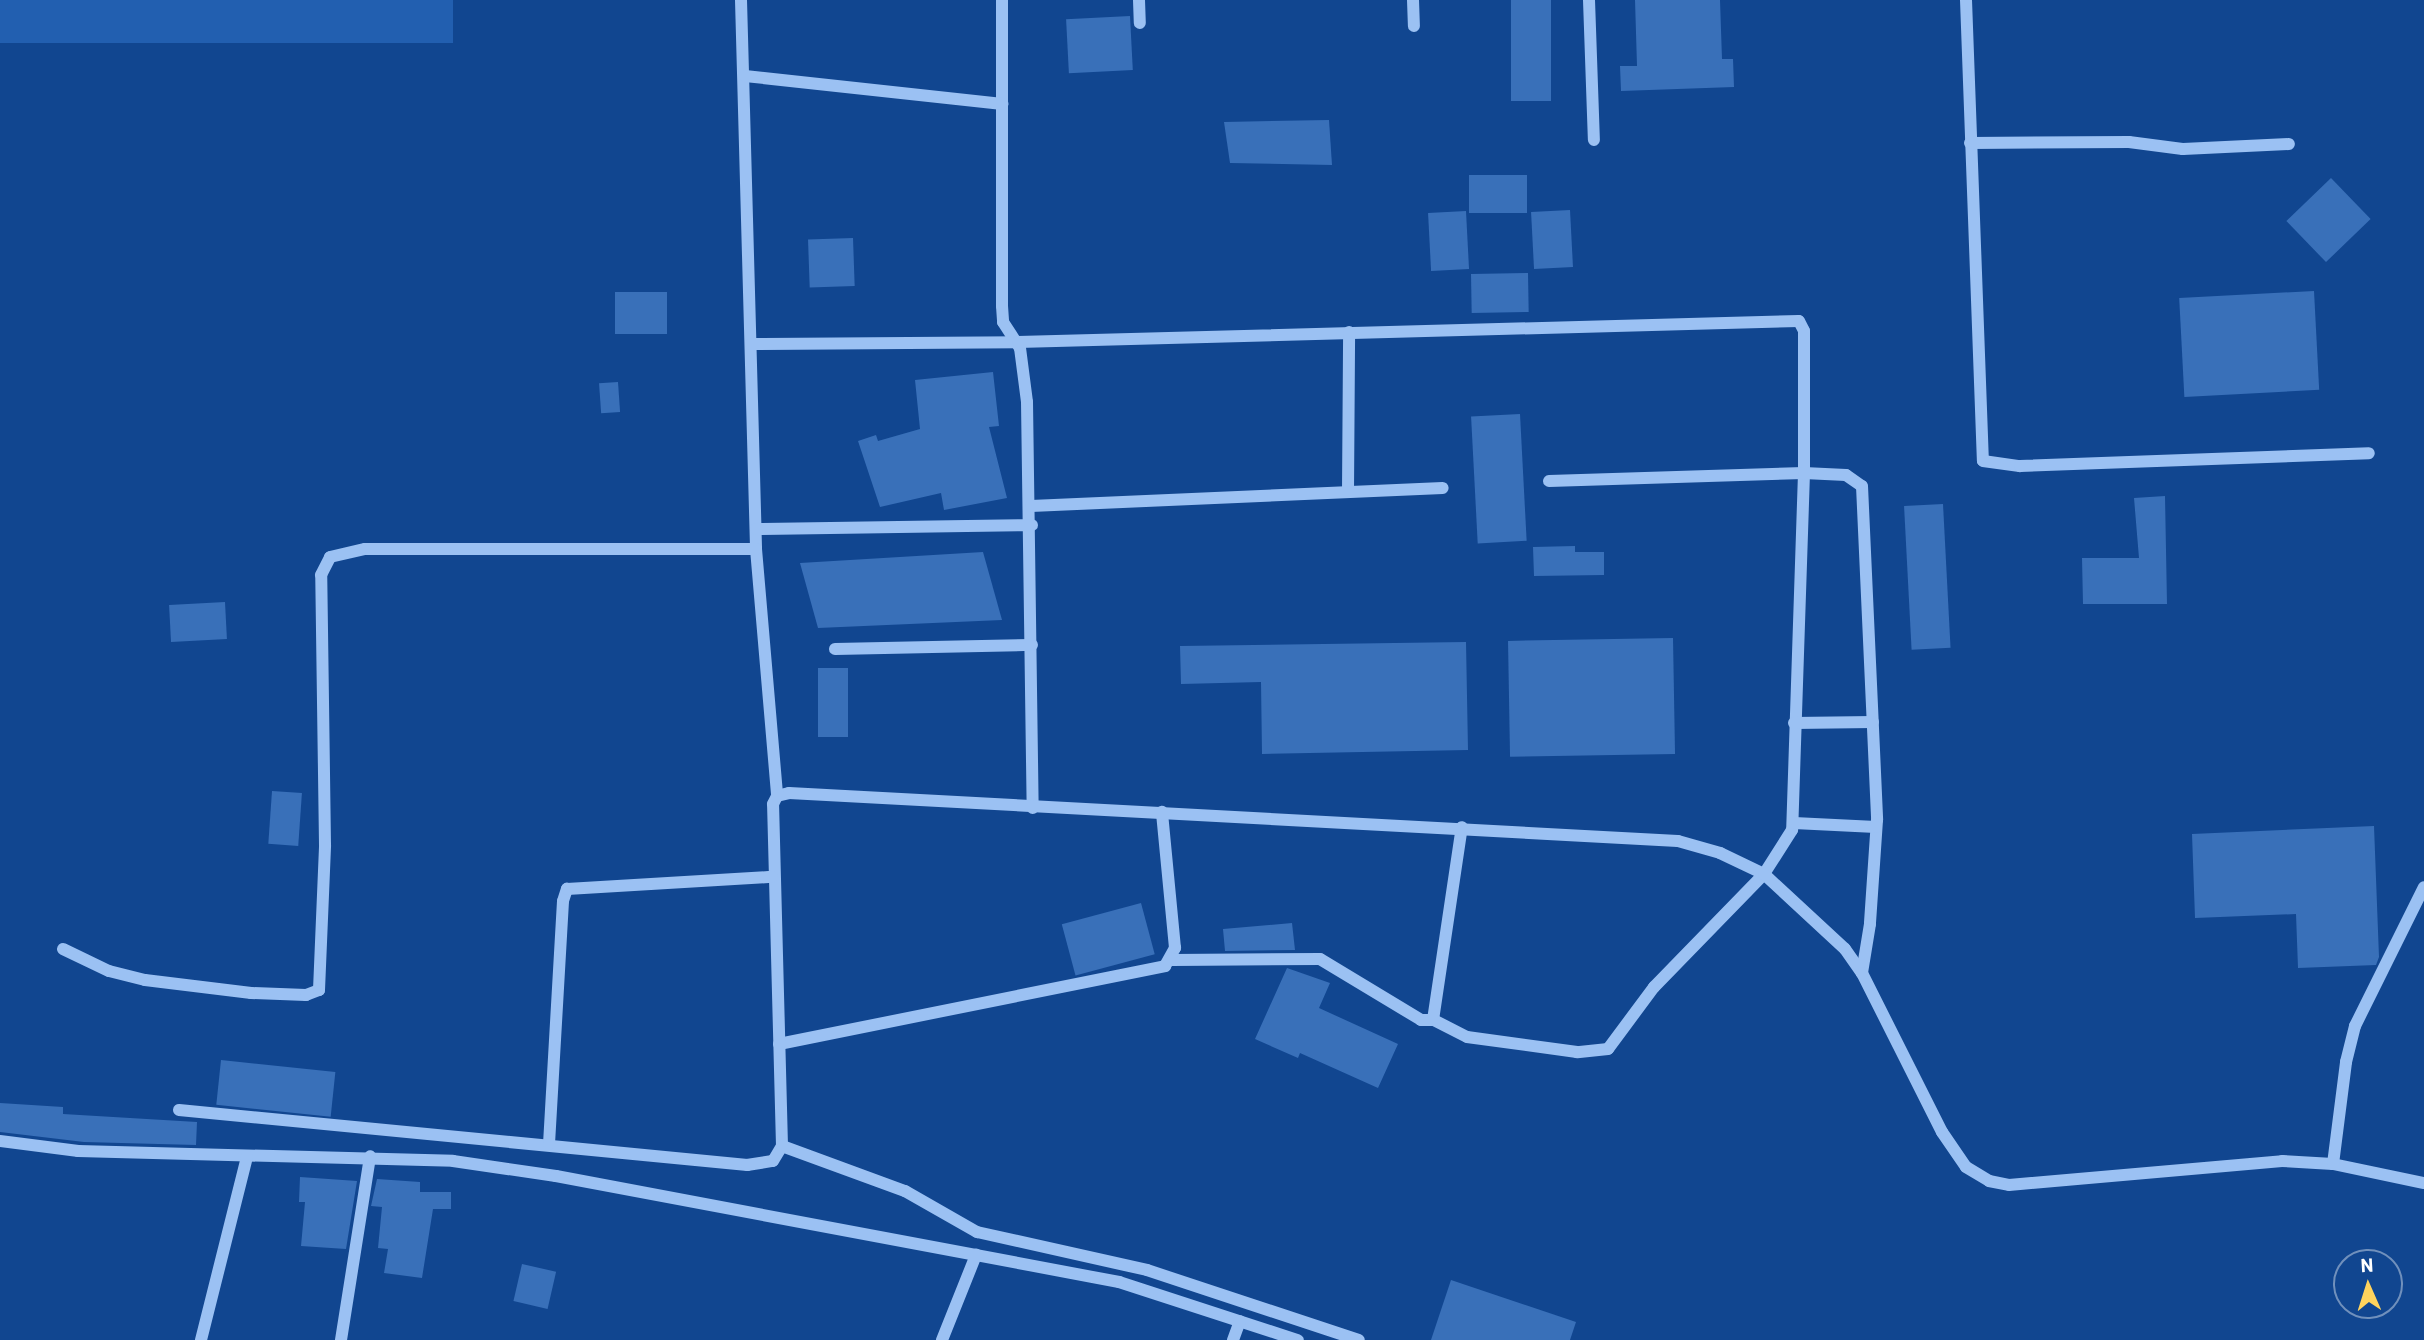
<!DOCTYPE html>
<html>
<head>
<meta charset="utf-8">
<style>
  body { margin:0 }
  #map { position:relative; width:2424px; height:1340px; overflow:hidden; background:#114690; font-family:Barlow,sans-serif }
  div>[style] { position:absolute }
  .green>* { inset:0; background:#225fb0; transform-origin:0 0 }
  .building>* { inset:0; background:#3970b9; transform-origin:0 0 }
  .minor>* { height:12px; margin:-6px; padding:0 6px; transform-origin:6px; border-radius:6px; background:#9bc1f3 }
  span { translate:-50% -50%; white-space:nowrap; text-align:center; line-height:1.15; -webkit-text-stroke:6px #114690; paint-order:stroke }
  .north { position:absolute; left:2333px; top:1249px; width:70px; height:70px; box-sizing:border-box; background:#114690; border:2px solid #7090bc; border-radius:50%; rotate:357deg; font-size:19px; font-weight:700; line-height:28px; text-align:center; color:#fff }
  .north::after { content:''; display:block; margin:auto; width:24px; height:32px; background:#ffd35d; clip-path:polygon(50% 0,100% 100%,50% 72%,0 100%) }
</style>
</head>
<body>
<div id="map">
  <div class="green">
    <div style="left:0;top:0;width:453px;height:43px"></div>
  </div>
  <div class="building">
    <div style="left:1511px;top:0;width:40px;height:101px"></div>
    <div style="clip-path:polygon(1635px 0,1720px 0,1722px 59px,1733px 59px,1734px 87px,1621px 91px,1620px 66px,1637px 66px)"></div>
    <div style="left:1130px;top:16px;width:54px;height:64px;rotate:87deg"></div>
    <div style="clip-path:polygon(1329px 120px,1332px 165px,1230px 163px,1224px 122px)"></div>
    <div style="left:1469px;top:175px;width:58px;height:38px"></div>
    <div style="left:2331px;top:178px;width:57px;height:62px;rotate:46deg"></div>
    <div style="left:1570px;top:210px;width:57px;height:39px;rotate:87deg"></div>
    <div style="left:1466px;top:211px;width:58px;height:38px;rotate:87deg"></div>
    <div style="left:853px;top:238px;width:48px;height:45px;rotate:88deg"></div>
    <div style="left:1528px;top:273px;width:39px;height:57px;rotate:89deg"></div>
    <div style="left:2314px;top:291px;width:99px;height:135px;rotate:87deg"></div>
    <div style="left:615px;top:292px;width:52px;height:42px"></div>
    <div style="clip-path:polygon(993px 372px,999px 426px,989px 427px,1007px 498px,944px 510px,941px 493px,880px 507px,858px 441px,876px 435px,878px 441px,920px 429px,915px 380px)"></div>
    <div style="left:618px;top:382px;width:30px;height:19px;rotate:86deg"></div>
    <div style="left:1520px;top:414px;width:127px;height:49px;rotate:87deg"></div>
    <div style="clip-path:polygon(2165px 496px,2167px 604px,2083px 604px,2082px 558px,2139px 558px,2134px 498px)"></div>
    <div style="left:1943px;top:504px;width:144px;height:39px;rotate:87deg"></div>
    <div style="clip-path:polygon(1575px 546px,1575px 552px,1604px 552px,1604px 575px,1534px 576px,1533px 547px)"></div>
    <div style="clip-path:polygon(983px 552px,1002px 620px,818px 628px,800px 563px)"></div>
    <div style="left:225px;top:602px;width:37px;height:56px;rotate:87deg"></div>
    <div style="left:1673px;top:638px;width:116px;height:165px;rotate:89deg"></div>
    <div style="clip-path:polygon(1466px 642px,1468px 750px,1262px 754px,1261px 682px,1181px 684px,1180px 646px)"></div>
    <div style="left:818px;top:668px;width:30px;height:69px"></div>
    <div style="left:272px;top:791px;width:30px;height:53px;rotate:4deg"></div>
    <div style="clip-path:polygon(2374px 826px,2379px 957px,2376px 965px,2298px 968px,2296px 914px,2195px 918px,2192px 834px)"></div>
    <div style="left:1141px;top:903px;width:53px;height:82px;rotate:75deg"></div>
    <div style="clip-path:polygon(1292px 923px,1295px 950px,1225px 951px,1223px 929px)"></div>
    <div style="clip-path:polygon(1287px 968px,1330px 983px,1319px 1008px,1398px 1044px,1378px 1088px,1300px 1053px,1298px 1058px,1255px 1039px)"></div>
    <div style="left:221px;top:1060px;width:115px;height:45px;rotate:6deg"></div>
    <div style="clip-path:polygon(0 1103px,63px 1107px,63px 1114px,197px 1122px,196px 1145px,84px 1142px,0 1132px)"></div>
    <div style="clip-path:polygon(300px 1177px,357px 1181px,346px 1249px,301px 1246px,305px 1202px,299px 1202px)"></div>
    <div style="clip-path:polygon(377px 1179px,420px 1182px,420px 1192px,451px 1192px,451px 1209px,433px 1209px,422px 1278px,384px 1273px,388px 1249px,378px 1248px,382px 1207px,371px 1206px)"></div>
    <div style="left:522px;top:1264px;width:35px;height:38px;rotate:13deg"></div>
    <div style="clip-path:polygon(1451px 1280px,1576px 1322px,1570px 1340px,1431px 1340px)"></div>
  </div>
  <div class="minor">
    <div style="left:741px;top:0;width:549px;rotate:88.43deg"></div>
    <div style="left:756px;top:549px;width:248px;rotate:85.1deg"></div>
    <div style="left:1002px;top:0;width:306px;rotate:90deg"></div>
    <div style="left:1002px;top:306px;width:16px;rotate:86deg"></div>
    <div style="left:1003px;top:322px;width:31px;rotate:57deg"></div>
    <div style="left:1020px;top:348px;width:54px;rotate:82.6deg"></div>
    <div style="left:1027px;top:402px;width:406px;rotate:89.2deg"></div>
    <div style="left:1139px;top:0;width:23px;rotate:88deg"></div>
    <div style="left:1413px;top:0;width:26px;rotate:88deg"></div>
    <div style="left:1589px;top:0;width:140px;rotate:88deg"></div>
    <div style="left:1966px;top:0;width:461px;rotate:87.9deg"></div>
    <div style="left:1983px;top:461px;width:37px;rotate:8deg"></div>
    <div style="left:2020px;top:466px;width:349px;rotate:-2.1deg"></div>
    <div style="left:745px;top:76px;width:259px;rotate:6.2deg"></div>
    <div style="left:1970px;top:143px;width:159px;rotate:-0.4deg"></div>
    <div style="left:2129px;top:142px;width:54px;rotate:7.4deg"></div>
    <div style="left:2183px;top:149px;width:106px;rotate:-2.7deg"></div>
    <div style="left:751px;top:344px;width:267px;rotate:-0.4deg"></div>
    <div style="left:1018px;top:342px;width:781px;rotate:-1.54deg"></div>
    <div style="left:1799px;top:321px;width:11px;rotate:63deg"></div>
    <div style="left:1804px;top:331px;width:142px;rotate:90deg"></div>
    <div style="left:1804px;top:473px;width:357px;rotate:91.9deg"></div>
    <div style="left:1792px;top:830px;width:52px;rotate:122.5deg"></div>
    <div style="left:1764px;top:874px;width:158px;rotate:134.2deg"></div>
    <div style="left:1654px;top:987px;width:77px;rotate:126.6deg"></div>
    <div style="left:1608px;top:1049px;width:31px;rotate:174deg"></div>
    <div style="left:1577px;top:1052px;width:111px;rotate:-172.2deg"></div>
    <div style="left:1467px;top:1037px;width:38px;rotate:-153deg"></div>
    <div style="left:1549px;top:481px;width:255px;rotate:-1.8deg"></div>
    <div style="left:1804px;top:473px;width:42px;rotate:2.7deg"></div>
    <div style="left:1846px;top:475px;width:19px;rotate:35deg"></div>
    <div style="left:1862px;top:486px;width:334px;rotate:87.4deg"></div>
    <div style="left:1877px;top:820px;width:104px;rotate:93.9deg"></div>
    <div style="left:1870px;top:924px;width:50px;rotate:99.3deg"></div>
    <div style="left:1348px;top:492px;width:160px;rotate:-89.6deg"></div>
    <div style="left:1031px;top:506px;width:412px;rotate:-2.5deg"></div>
    <div style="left:756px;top:529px;width:276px;rotate:-0.8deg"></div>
    <div style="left:835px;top:649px;width:197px;rotate:-1.2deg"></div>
    <div style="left:1794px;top:723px;width:79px;rotate:-0.7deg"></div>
    <div style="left:1794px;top:823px;width:82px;rotate:2.8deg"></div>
    <div style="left:63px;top:949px;width:51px;rotate:25.6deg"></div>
    <div style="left:109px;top:971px;width:37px;rotate:14deg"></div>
    <div style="left:145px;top:980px;width:107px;rotate:7deg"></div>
    <div style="left:251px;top:993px;width:55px;rotate:2.1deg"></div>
    <div style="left:306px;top:995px;width:14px;rotate:-21deg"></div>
    <div style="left:319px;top:990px;width:145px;rotate:-87.6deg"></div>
    <div style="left:325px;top:845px;width:270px;rotate:-90.8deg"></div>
    <div style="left:321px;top:575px;width:20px;rotate:-63deg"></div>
    <div style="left:330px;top:557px;width:36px;rotate:-13deg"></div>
    <div style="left:365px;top:549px;width:391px"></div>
    <div style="left:1172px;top:960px;width:148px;rotate:-0.4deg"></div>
    <div style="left:1320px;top:959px;width:118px;rotate:31.1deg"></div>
    <div style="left:1421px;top:1020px;width:12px"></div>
    <div style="left:1433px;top:1020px;width:195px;rotate:-81.5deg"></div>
    <div style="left:779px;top:1044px;width:394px;rotate:-11.4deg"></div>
    <div style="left:1165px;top:966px;width:21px;rotate:-61deg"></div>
    <div style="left:1175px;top:948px;width:137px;rotate:-95.5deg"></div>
    <div style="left:179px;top:1110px;width:571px;rotate:5.53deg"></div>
    <div style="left:747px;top:1165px;width:26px;rotate:-9deg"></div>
    <div style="left:773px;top:1161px;width:17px;rotate:-59deg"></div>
    <div style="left:782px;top:1146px;width:342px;rotate:-91.5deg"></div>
    <div style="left:773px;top:804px;width:9px;rotate:-63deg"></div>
    <div style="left:777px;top:796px;width:12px;rotate:-14deg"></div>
    <div style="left:789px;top:793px;width:890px;rotate:3.09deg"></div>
    <div style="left:1678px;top:841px;width:44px;rotate:15.9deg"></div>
    <div style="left:1720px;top:853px;width:49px;rotate:25.5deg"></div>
    <div style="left:1764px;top:874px;width:110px;rotate:42.8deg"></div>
    <div style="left:1845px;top:949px;width:29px;rotate:55deg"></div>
    <div style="left:1862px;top:973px;width:178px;rotate:63.3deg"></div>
    <div style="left:1942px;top:1132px;width:42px;rotate:55.6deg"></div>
    <div style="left:1966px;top:1167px;width:27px;rotate:31deg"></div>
    <div style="left:1989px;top:1181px;width:20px;rotate:11deg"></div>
    <div style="left:2009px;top:1185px;width:274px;rotate:-5deg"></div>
    <div style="left:2282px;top:1161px;width:51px;rotate:3.4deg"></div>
    <div style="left:2333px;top:1164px;width:93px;rotate:11.8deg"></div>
    <div style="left:0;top:1141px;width:79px;rotate:7.3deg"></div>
    <div style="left:78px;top:1151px;width:375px;rotate:1.5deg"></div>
    <div style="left:453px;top:1161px;width:104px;rotate:8.3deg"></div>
    <div style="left:556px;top:1176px;width:573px;rotate:10.66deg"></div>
    <div style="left:1119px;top:1282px;width:188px;rotate:18deg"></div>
    <div style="left:549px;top:1144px;width:243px;rotate:-86.7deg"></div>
    <div style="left:563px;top:901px;width:13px;rotate:-72deg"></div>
    <div style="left:567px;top:889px;width:205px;rotate:-3.4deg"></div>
    <div style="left:782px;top:1146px;width:131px;rotate:20.1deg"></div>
    <div style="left:905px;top:1191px;width:83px;rotate:29.7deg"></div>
    <div style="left:977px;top:1232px;width:174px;rotate:12.6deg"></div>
    <div style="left:1147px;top:1270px;width:223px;rotate:18.3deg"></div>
    <div style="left:2333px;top:1164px;width:103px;rotate:-82.7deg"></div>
    <div style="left:2346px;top:1062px;width:37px;rotate:-76deg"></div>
    <div style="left:2355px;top:1026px;width:155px;rotate:-63.6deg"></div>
    <div style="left:201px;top:1340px;width:189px;rotate:-75.9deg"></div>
    <div style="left:341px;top:1340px;width:186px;rotate:-81deg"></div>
    <div style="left:942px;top:1340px;width:92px;rotate:-68.2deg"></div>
    <div style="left:1233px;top:1340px;width:20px;rotate:-70deg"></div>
  </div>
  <div class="north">N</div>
</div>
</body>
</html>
